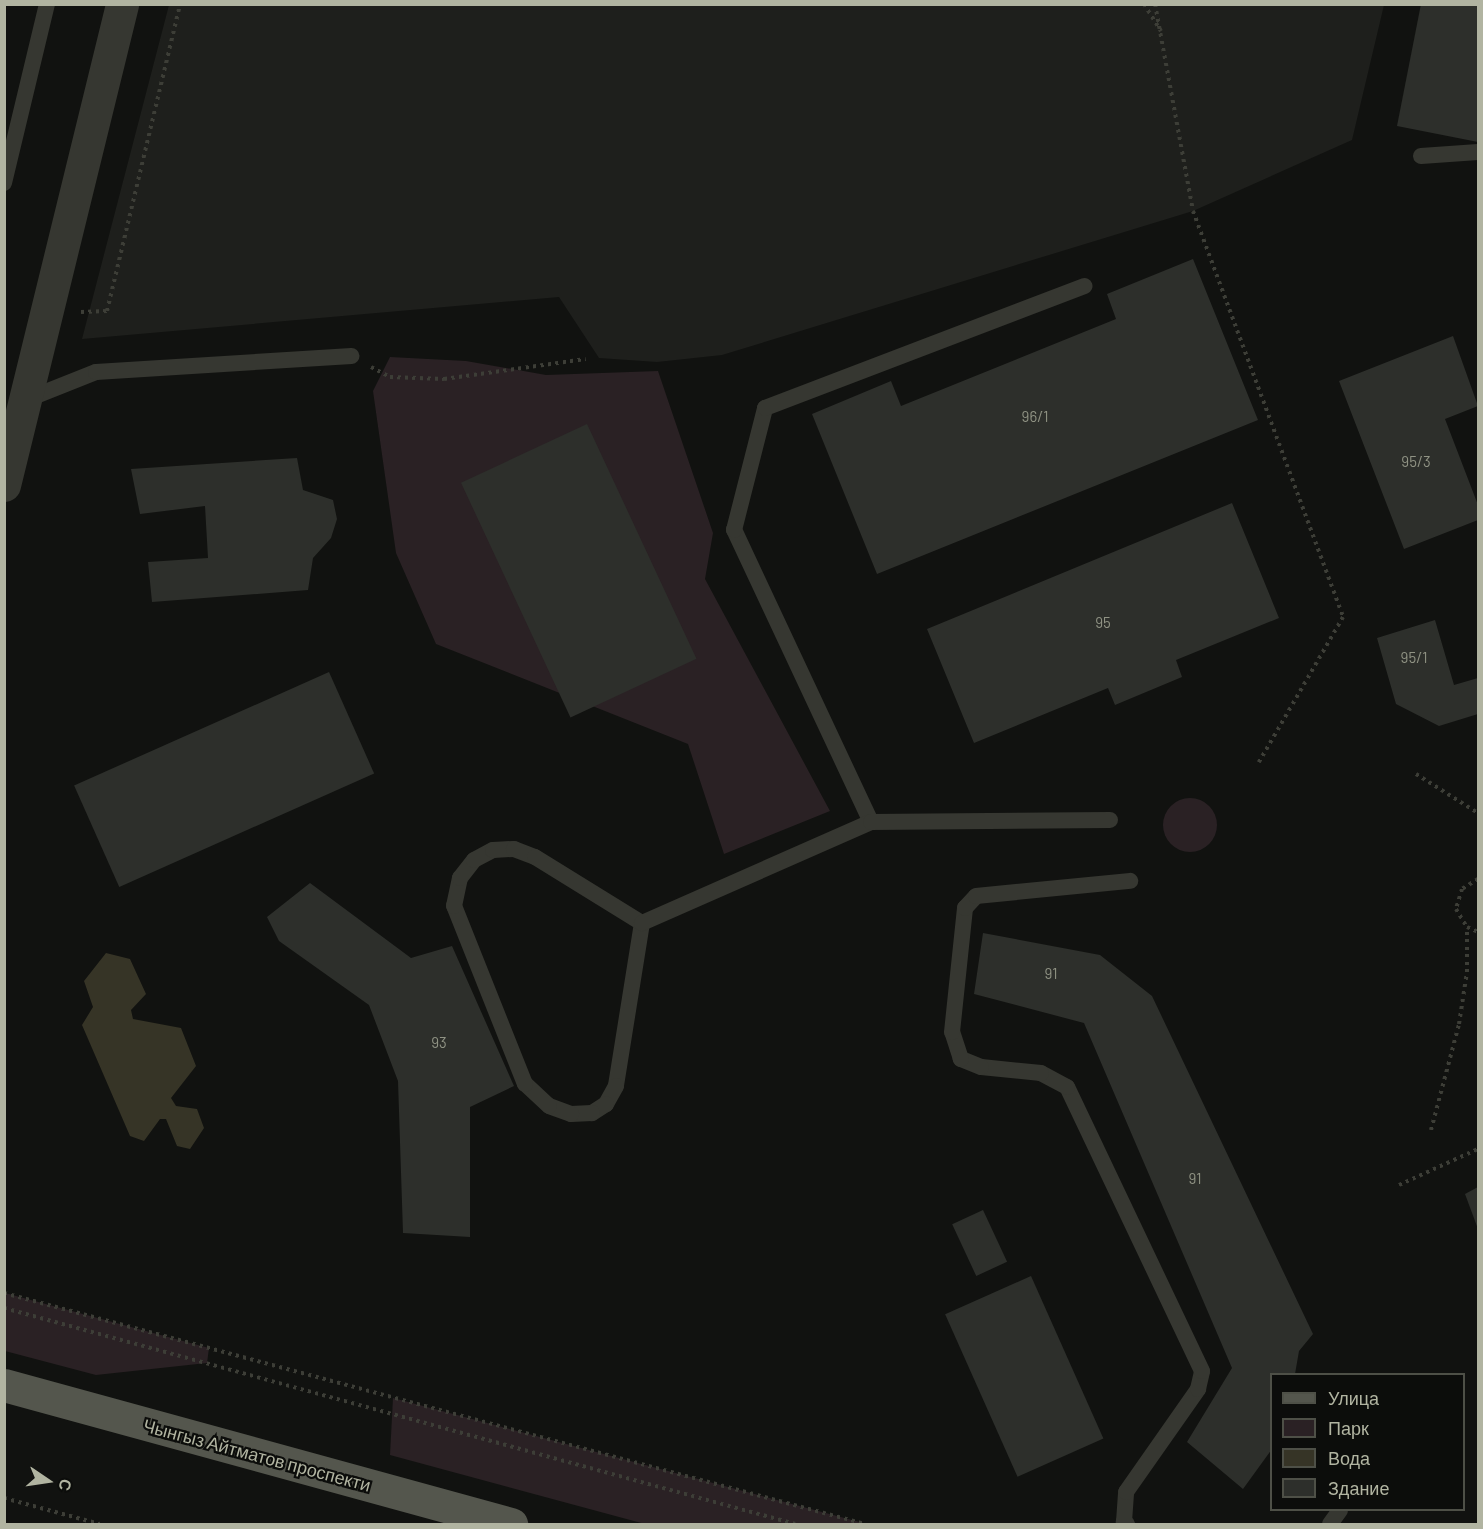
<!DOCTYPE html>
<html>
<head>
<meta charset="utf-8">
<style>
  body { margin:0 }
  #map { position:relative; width:1483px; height:1529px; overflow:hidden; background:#111210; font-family:Barlow,sans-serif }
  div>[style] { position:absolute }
  .built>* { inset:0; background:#1e1f1c }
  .green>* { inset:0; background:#2a2124 }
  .round { border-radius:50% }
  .water>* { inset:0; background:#363426 }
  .building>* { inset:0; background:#2d2f2b; transform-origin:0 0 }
  .path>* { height:4px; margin-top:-2px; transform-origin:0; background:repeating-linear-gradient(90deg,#3d3e37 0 3px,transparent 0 7.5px) }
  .service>* { height:16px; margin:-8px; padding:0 8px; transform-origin:8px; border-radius:8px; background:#363731 }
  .minor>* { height:33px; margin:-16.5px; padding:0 16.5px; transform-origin:16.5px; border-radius:16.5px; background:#363731 }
  .primary>* { height:33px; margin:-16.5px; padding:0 16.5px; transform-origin:16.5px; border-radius:16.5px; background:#54564d }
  span { translate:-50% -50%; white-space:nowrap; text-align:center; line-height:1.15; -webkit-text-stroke:4.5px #0c0d0b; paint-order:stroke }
  .number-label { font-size:15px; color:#909384 }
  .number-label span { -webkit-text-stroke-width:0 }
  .street-label { font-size:18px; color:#b1b4a1 }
  .frame { position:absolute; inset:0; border:6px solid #b1b4a1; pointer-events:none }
  .legend { position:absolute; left:1270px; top:1373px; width:195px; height:138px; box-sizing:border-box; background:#0c0d0b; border:2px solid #4e5047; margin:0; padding:8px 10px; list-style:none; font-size:18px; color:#b1b4a1 }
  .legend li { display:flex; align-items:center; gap:12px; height:30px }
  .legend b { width:30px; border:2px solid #4e5047 }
  .north { position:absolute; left:18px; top:1451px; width:60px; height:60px; -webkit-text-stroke:4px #0c0d0b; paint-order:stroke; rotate:103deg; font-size:16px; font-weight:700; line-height:24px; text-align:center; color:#b1b4a1 }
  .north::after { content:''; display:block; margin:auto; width:21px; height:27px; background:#b1b4a1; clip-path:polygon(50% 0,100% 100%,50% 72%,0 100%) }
</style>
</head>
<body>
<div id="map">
  <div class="built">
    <div style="clip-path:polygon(169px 5px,169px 4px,1384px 5px,1352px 140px,1193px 211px,722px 355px,657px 362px,599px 358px,559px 297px,82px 339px)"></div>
  </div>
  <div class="green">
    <div style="clip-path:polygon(390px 357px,466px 361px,546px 375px,658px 371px,713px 533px,705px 579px,830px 811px,724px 854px,688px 744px,436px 644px,396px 553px,373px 391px)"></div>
    <div class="round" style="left:1163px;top:798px;width:54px;height:54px"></div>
    <div style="clip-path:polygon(5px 1293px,209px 1348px,207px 1363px,96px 1375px,5px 1351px)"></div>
    <div style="clip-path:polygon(393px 1398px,867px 1524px,645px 1524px,390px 1455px)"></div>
  </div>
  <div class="water">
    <div style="clip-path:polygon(106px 953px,130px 959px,146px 994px,131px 1010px,133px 1019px,181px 1028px,196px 1066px,171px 1098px,176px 1106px,197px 1109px,204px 1128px,190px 1149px,177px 1146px,166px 1119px,160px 1119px,144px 1141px,130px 1136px,82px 1025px,93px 1007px,84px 981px)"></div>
  </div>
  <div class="building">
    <div style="clip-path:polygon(1421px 4px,1478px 4px,1478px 142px,1397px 126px)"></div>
    <div style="clip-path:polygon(1193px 259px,1258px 420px,877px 574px,812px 414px,891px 381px,901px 406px,1116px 319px,1107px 294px)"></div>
    <div style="clip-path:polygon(1453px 336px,1478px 406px,1445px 419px,1478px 505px,1478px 520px,1404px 549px,1339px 381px)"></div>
    <div style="left:587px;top:424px;width:259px;height:139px;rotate:65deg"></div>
    <div style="clip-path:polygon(297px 458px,303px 490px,333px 500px,337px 519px,331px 538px,313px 558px,308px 590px,152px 602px,148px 562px,208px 558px,205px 506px,140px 514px,131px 469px)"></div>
    <div style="clip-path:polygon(1232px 503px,1279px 618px,1176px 660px,1182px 677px,1115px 705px,1108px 688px,974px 743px,927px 629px)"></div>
    <div style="clip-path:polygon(1435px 620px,1454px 685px,1478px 678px,1478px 714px,1439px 726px,1396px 704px,1377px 638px)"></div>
    <div style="left:329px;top:672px;width:111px;height:279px;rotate:66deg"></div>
    <div style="clip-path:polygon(310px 883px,411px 958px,452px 946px,514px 1086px,470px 1107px,470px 1237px,403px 1233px,398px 1081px,369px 1005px,279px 941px,267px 917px)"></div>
    <div style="clip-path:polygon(983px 933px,1100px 955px,1152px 996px,1313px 1334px,1299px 1351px,1295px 1374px,1272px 1374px,1272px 1449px,1243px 1489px,1187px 1442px,1232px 1368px,1084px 1023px,974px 994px)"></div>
    <div style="clip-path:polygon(1478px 1187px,1478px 1229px,1465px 1194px)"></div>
    <div style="left:983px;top:1210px;width:57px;height:34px;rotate:65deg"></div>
    <div style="left:1031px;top:1276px;width:178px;height:94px;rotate:66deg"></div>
  </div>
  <div class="path">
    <div style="left:1144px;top:4px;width:32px;rotate:58deg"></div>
    <div style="left:1155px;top:4px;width:210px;rotate:79.6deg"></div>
    <div style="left:1193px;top:211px;width:433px;rotate:69.7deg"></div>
    <div style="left:1343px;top:617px;width:168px;rotate:120.1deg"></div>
    <div style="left:81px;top:312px;width:26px;rotate:-2deg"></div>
    <div style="left:107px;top:311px;width:316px;rotate:-76.6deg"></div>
    <div style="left:371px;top:367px;width:21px;rotate:28deg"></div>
    <div style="left:390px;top:377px;width:54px;rotate:2.1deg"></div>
    <div style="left:444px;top:379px;width:143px;rotate:-8deg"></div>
    <div style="left:1416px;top:774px;width:73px;rotate:32.2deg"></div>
    <div style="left:1478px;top:879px;width:19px;rotate:148deg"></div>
    <div style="left:1462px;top:889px;width:21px;rotate:107deg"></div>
    <div style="left:1456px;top:909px;width:21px;rotate:59deg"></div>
    <div style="left:1467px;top:927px;width:12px;rotate:24deg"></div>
    <div style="left:1431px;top:1130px;width:110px;rotate:-75.2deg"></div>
    <div style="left:1459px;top:1024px;width:53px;rotate:-81.3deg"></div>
    <div style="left:1467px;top:972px;width:45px;rotate:-90deg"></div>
    <div style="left:1399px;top:1185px;width:87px;rotate:-24.5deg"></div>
    <div style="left:4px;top:1293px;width:891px;rotate:15.02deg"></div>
    <div style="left:4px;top:1308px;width:820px;rotate:15.27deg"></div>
    <div style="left:4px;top:1498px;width:99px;rotate:15.2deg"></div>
  </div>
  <div class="service">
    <div style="left:1421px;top:156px;width:57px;rotate:-4deg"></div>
    <div style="left:4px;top:183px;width:184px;rotate:-76.5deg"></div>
    <div style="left:28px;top:399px;width:73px;rotate:-21.7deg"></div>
    <div style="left:96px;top:372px;width:256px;rotate:-3.6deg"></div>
    <div style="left:871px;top:822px;width:323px;rotate:-115.1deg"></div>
    <div style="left:734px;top:530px;width:126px;rotate:-75.7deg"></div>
    <div style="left:765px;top:408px;width:342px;rotate:-20.9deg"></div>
    <div style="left:642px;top:923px;width:165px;rotate:99.1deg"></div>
    <div style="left:616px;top:1086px;width:21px;rotate:119deg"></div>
    <div style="left:606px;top:1104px;width:17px;rotate:147deg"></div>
    <div style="left:592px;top:1113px;width:21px;rotate:177deg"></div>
    <div style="left:571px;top:1114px;width:23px;rotate:-160deg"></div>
    <div style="left:549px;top:1106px;width:33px;rotate:-137deg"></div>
    <div style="left:525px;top:1084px;width:192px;rotate:-111.7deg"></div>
    <div style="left:454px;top:906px;width:29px;rotate:-78deg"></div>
    <div style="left:460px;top:878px;width:23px;rotate:-52deg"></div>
    <div style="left:474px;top:860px;width:21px;rotate:-28deg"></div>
    <div style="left:493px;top:850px;width:21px;rotate:-3deg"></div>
    <div style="left:514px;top:849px;width:22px;rotate:21deg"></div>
    <div style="left:535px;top:857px;width:126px;rotate:31.7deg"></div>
    <div style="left:642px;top:923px;width:250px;rotate:-23.8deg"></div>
    <div style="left:871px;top:822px;width:239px;rotate:-0.5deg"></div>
    <div style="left:1127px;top:1524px;width:4px;rotate:-146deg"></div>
    <div style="left:1124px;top:1522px;width:30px;rotate:-86deg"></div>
    <div style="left:1126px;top:1492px;width:126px;rotate:-55deg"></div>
    <div style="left:1198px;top:1389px;width:18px;rotate:-77deg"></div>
    <div style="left:1202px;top:1371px;width:314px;rotate:-115.4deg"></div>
    <div style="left:1067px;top:1087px;width:30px;rotate:-152deg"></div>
    <div style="left:1041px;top:1073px;width:60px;rotate:-174.3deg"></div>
    <div style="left:981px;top:1067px;width:22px;rotate:-158deg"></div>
    <div style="left:961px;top:1059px;width:28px;rotate:-108deg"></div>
    <div style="left:952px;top:1032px;width:125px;rotate:-84deg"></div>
    <div style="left:965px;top:908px;width:16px;rotate:-47deg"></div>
    <div style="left:976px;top:896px;width:155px;rotate:-5.6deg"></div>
    <div style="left:1330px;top:1524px;width:17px;rotate:-54deg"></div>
  </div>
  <div class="minor">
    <div style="left:4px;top:485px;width:495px;rotate:-76.2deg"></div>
  </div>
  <div class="primary">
    <div style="left:4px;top:1385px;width:526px;rotate:15.33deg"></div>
  </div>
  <div class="number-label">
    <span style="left:1035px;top:417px">96/1</span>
    <span style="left:1416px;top:462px">95/3</span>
    <span style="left:1103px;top:623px">95</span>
    <span style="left:1414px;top:658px">95/1</span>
    <span style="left:1051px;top:974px">91</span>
    <span style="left:439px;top:1043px">93</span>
    <span style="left:1195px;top:1179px">91</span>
  </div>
  <div class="street-label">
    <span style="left:257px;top:1455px;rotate:15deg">Чынгыз Айтматов проспекти</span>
  </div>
  <div class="frame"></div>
  <ul class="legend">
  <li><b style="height:8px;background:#54564d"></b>Улица</li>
  <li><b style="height:16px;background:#2a2124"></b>Парк</li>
  <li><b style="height:16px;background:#363426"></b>Вода</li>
  <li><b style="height:16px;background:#2d2f2b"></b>Здание</li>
  </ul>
  <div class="north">С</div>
</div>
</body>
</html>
